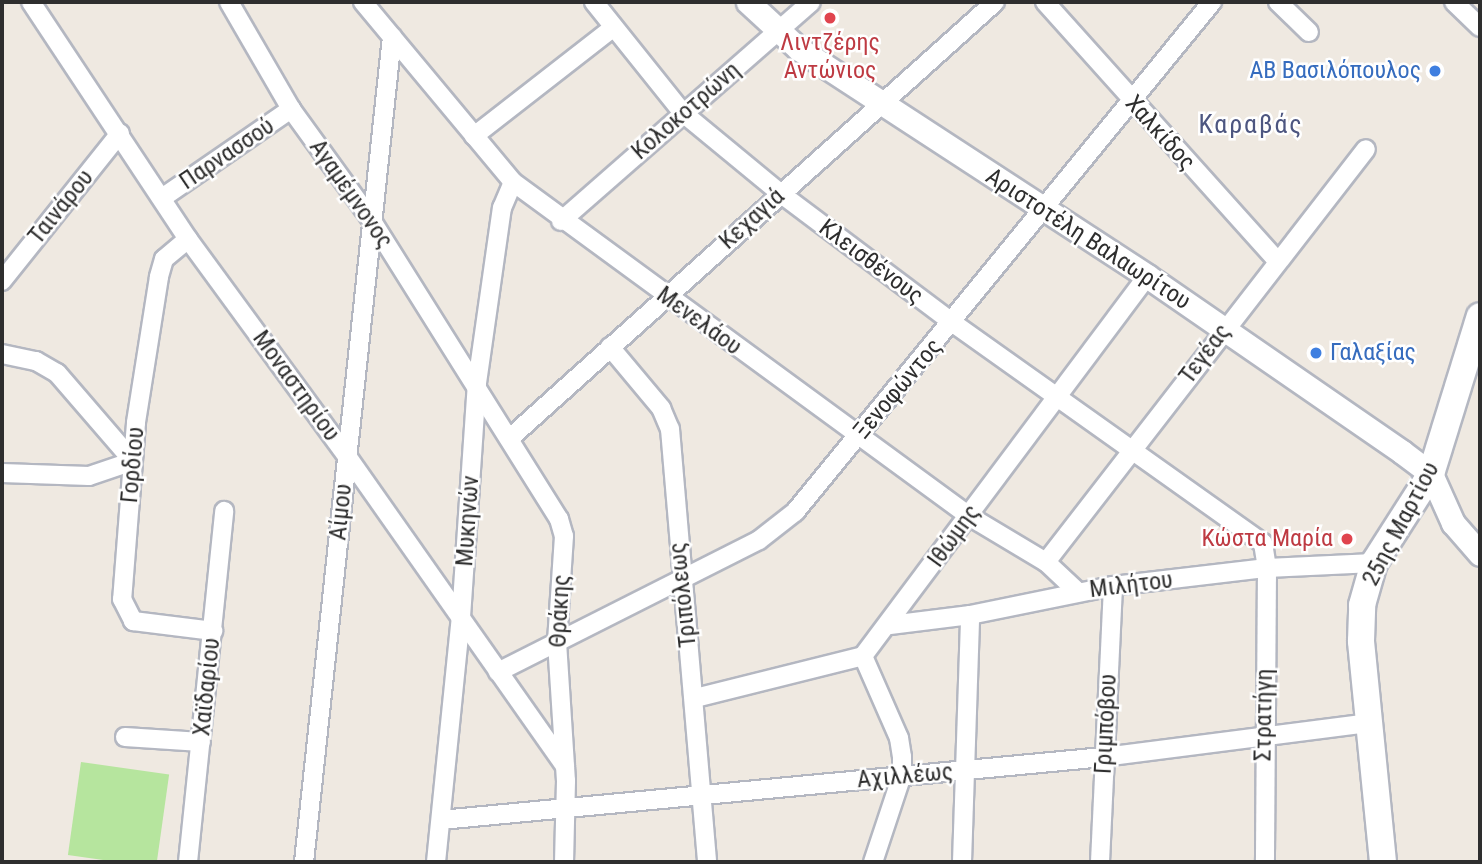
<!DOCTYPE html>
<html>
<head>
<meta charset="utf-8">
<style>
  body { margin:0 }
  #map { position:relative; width:1482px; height:864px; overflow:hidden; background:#efe9e1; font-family:"Roboto Condensed",sans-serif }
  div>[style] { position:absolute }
  .green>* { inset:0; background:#b6e59e; transform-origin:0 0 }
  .roads { filter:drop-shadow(2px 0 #b4b7c1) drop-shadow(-2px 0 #b4b7c1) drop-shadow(0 2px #b4b7c1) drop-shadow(0 -2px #b4b7c1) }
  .minor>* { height:18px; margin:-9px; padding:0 9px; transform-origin:9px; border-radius:9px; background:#fff }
  .tertiary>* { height:23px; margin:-11.5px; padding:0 11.5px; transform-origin:11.5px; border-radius:11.5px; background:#fff }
  .secondary>* { height:26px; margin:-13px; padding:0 13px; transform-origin:13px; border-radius:13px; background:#fff }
  .dots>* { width:19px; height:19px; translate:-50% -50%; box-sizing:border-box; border:4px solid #fff; border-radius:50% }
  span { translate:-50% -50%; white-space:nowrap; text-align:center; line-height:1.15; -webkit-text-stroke:5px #fff; paint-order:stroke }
  .health-label { font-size:24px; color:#be3a42 }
  .right { translate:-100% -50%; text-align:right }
  .shop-label { font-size:24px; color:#366cbe }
  .left { translate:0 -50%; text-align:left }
  .street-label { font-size:24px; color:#2e2e2e }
  .neighbourhood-label { font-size:26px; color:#4d5680; letter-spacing:2px }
  .frame { position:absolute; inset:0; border:4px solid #2e2e2e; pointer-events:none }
</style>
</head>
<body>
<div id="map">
  <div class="green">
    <div style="left:81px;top:762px;width:89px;height:94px;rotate:8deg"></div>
  </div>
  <div class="roads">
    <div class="minor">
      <div style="left:31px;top:2px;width:284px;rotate:56.5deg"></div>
      <div style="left:188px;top:239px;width:269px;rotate:53.8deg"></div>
      <div style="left:347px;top:456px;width:379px;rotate:54.9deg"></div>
      <div style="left:229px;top:2px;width:124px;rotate:59.9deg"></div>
      <div style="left:291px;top:109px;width:138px;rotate:54.1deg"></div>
      <div style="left:372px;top:221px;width:352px;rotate:57.9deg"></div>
      <div style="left:559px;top:519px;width:18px;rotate:74deg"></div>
      <div style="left:564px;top:536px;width:106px;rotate:93.8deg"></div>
      <div style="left:557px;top:642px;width:139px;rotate:86.3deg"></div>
      <div style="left:566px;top:781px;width:81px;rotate:91.4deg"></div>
      <div style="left:363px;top:2px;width:234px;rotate:50.2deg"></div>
      <div style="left:513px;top:182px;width:565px;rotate:36.22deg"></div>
      <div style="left:969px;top:516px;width:90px;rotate:30.9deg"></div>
      <div style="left:1046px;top:562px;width:44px;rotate:43.2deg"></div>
      <div style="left:594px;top:2px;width:142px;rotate:51.3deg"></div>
      <div style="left:683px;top:113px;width:126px;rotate:39.5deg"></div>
      <div style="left:780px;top:193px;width:216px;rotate:36.9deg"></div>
      <div style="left:953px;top:323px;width:380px;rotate:35.4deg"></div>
      <div style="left:1263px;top:543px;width:25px;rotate:81deg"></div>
      <div style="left:1267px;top:568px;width:294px;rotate:90.4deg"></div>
      <div style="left:1045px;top:2px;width:348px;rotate:48.1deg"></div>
      <div style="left:1278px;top:2px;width:43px;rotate:44.1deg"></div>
      <div style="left:1454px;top:2px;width:36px;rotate:44deg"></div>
      <div style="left:474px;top:136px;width:177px;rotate:-37.9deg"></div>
      <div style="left:162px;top:198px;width:157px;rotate:-34.6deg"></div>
      <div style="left:561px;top:221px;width:332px;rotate:-41.2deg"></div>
      <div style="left:188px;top:239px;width:31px;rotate:140deg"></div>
      <div style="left:164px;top:259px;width:19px;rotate:106deg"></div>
      <div style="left:159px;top:277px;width:148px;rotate:99deg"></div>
      <div style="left:136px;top:423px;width:177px;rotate:94.5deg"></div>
      <div style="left:122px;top:599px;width:25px;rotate:63deg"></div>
      <div style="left:133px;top:621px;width:81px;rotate:7.1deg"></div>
      <div style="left:2px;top:281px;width:189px;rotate:-51.4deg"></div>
      <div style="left:610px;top:347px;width:80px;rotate:50.1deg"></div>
      <div style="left:661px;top:408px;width:23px;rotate:67deg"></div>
      <div style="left:670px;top:429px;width:435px;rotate:85.1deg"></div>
      <div style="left:2px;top:354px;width:35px;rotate:12deg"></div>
      <div style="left:36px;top:361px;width:24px;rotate:30deg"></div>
      <div style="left:57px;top:373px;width:116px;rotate:49.2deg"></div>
      <div style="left:510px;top:438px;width:652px;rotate:-41.95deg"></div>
      <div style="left:2px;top:473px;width:87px;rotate:2deg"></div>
      <div style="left:89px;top:476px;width:46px;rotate:-18.8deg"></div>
      <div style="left:1046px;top:562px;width:522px;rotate:-52.23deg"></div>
      <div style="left:890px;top:625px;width:81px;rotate:-7.1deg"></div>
      <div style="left:970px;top:615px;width:146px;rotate:-11.5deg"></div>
      <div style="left:1113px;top:586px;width:155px;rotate:-6.7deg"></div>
      <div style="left:1267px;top:568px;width:107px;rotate:-2.7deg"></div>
      <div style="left:863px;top:656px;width:90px;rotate:66.3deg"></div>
      <div style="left:899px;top:738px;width:19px;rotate:81deg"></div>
      <div style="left:902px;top:757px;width:18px;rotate:90deg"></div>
      <div style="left:902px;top:775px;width:92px;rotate:108.4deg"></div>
      <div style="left:498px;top:672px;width:292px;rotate:-26.8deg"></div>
      <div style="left:759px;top:540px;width:46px;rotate:-37.9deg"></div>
      <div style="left:795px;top:512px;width:659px;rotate:-50.73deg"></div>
      <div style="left:695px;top:698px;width:173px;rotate:-14deg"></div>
      <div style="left:863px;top:656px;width:474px;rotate:-53.2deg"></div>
      <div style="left:125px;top:737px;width:76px;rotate:3.8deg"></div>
      <div style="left:441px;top:820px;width:666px;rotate:-5.43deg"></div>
      <div style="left:1104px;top:757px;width:267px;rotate:-7.3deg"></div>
      <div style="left:188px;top:862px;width:353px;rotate:-84.1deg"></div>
      <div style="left:304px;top:862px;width:830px;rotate:-83.91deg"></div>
      <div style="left:436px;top:862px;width:246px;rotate:-84.2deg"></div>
      <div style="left:461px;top:617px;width:235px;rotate:-86.1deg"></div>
      <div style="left:477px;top:383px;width:177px;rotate:-81.9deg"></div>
      <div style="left:502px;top:208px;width:28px;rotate:-67deg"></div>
      <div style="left:962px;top:862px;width:247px;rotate:-88.1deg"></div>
      <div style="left:1100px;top:862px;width:276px;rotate:-87.3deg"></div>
    </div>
    <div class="tertiary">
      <div style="left:748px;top:2px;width:69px;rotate:42.7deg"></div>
      <div style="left:799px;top:49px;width:415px;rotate:33.1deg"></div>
      <div style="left:1147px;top:276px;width:310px;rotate:34.6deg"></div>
      <div style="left:1402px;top:452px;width:36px;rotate:37deg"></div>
      <div style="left:1431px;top:474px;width:54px;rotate:65.8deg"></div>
      <div style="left:1453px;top:523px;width:41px;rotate:48.9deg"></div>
    </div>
    <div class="secondary">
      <div style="left:1383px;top:862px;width:222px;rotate:-95.7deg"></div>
      <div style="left:1361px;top:641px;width:36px;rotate:-88deg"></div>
      <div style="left:1362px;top:605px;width:44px;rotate:-74.1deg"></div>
      <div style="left:1374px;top:563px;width:106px;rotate:-57.4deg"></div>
      <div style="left:1431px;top:474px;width:165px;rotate:-72.8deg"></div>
    </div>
  </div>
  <div class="dots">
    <div style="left:830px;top:18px;background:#e0444e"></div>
    <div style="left:1435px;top:71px;background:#3f7fe0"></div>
    <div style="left:1316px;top:353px;background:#3f7fe0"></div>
    <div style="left:1347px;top:539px;background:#e0444e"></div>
  </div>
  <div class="health-label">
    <span style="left:830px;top:57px">Λιντζέρης<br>Αντώνιος</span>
    <span class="right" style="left:1333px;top:539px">Κώστα Μαρία</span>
  </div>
  <div class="shop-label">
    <span class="right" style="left:1421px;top:71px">ΑΒ Βασιλόπουλος</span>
    <span class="left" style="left:1330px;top:353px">Γαλαξίας</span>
  </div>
  <div class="street-label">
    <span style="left:686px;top:111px;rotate:-41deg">Κολοκοτρώνη</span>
    <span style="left:1160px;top:133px;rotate:48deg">Χαλκίδος</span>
    <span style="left:227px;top:154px;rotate:-34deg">Παρνασσού</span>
    <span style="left:351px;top:194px;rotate:55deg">Αγαμέμνονος</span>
    <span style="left:61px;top:207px;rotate:-51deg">Ταινάρου</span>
    <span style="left:752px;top:219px;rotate:-42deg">Κεχαγιά</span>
    <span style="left:1088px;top:239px;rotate:33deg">Αριστοτέλη Βαλαωρίτου</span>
    <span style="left:871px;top:262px;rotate:37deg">Κλεισθένους</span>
    <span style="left:699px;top:321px;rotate:36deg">Μενελάου</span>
    <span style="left:1205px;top:354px;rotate:-53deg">Τεγέας</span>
    <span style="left:296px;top:386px;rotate:54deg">Μοναστηρίου</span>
    <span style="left:898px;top:389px;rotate:-50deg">Ξενοφώντος</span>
    <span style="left:133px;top:465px;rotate:-85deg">Γορδίου</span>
    <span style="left:341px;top:512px;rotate:-84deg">Αίμου</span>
    <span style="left:468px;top:521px;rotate:-86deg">Μυκηνών</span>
    <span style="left:1401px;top:524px;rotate:-62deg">25ης Μαρτίου</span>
    <span style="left:954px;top:536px;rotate:-54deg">Ιθώμης</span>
    <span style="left:1131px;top:585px;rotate:-7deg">Μιλήτου</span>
    <span style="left:683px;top:595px;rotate:-96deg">Τριπόλεως</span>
    <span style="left:560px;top:611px;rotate:-87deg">Θράκης</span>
    <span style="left:207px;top:687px;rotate:-84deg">Χαϊδαρίου</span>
    <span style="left:1264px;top:715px;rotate:-89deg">Στρατήγη</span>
    <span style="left:1106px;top:724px;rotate:-87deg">Γριμπόβου</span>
    <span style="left:905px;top:776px;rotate:-5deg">Αχιλλέως</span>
  </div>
  <div class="neighbourhood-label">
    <span style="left:1251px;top:125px">Καραβάς</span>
  </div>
  <div class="frame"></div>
</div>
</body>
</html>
